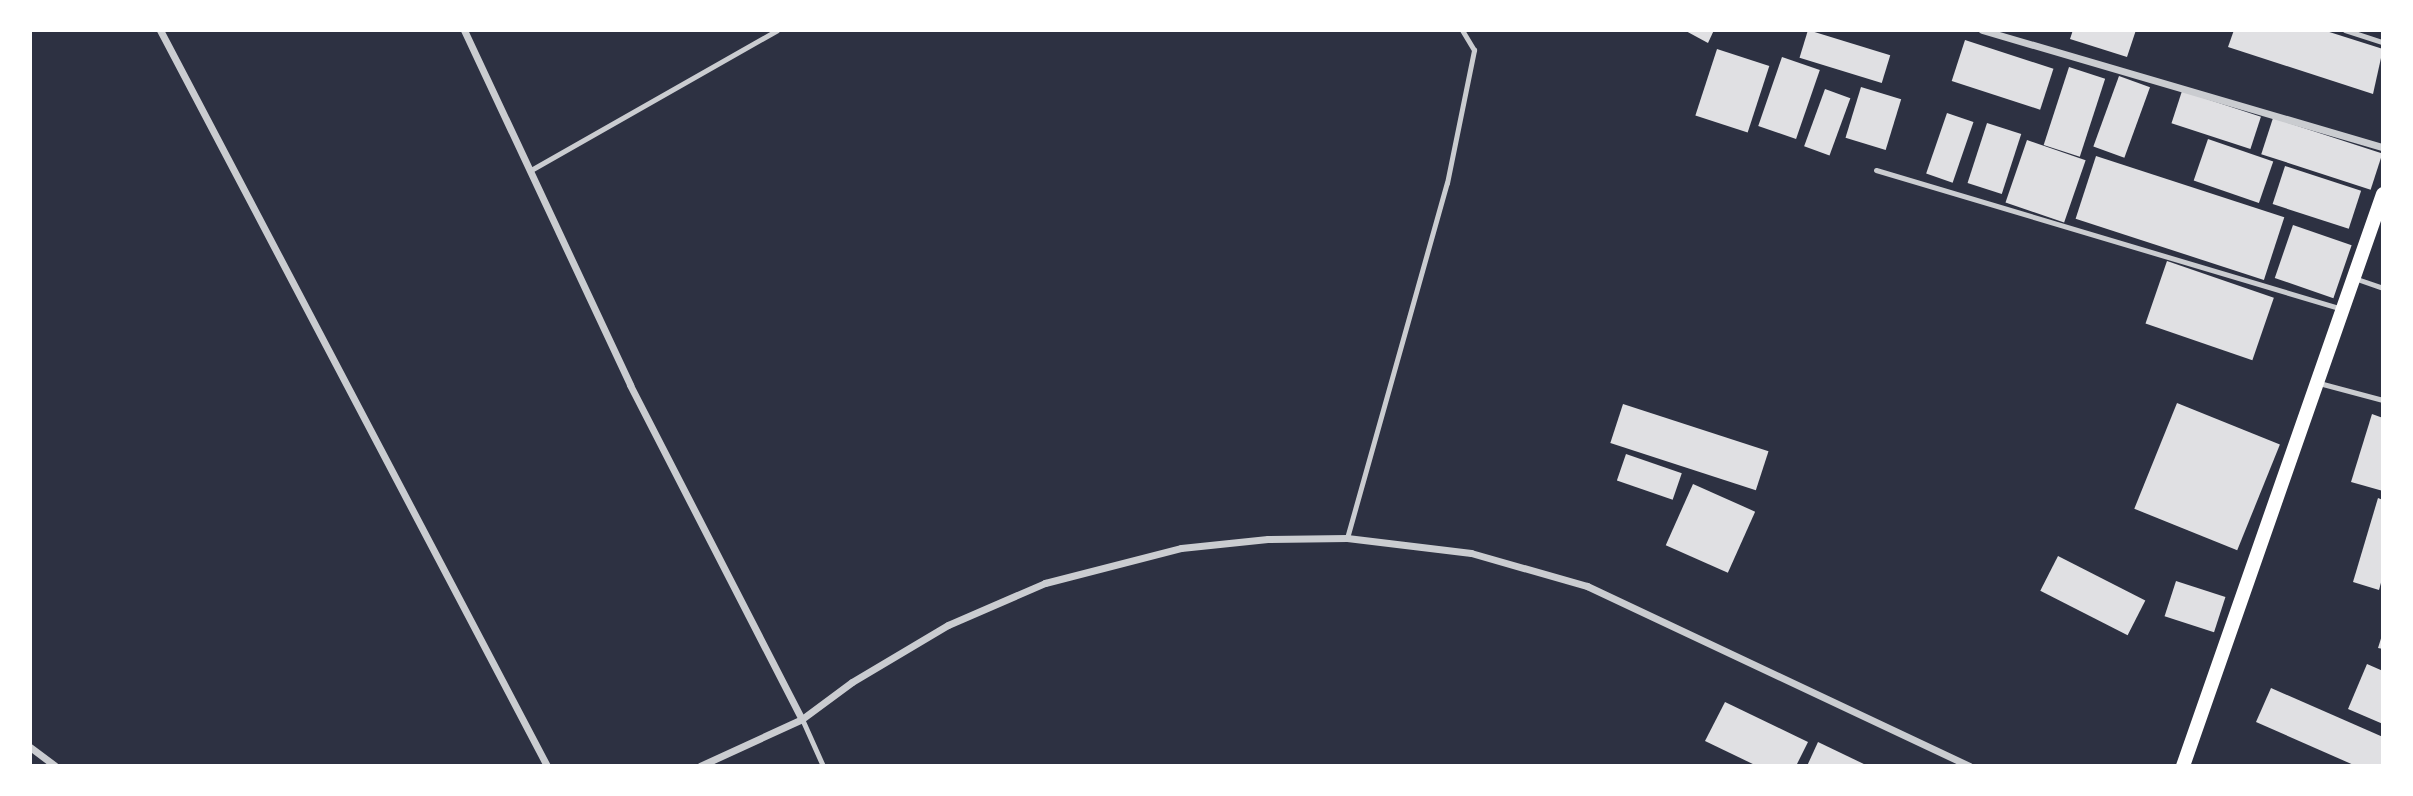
<!DOCTYPE html>
<html>
<head>
<meta charset="utf-8">
<style>
  body { margin:0 }
  #map { position:relative; width:2413px; height:796px; overflow:hidden; background:#2d3142; font-family:Barlow,sans-serif }
  div>[style] { position:absolute }
  .building>* { inset:0; background:#e0e0e3; transform-origin:0 0 }
  .service>* { height:5px; margin:-2.5px; padding:0 2.5px; transform-origin:2.5px; border-radius:2.5px; background:#caccd0 }
  .minor>* { height:7px; margin:-3.5px; padding:0 3.5px; transform-origin:3.5px; border-radius:3.5px; background:#caccd0 }
  .secondary>* { height:14px; margin:-7px; padding:0 7px; transform-origin:7px; border-radius:7px; background:#fff }
  span { translate:-50% -50%; white-space:nowrap; text-align:center; line-height:1.15; -webkit-text-stroke:5px #fff; paint-order:stroke }
  .frame { position:absolute; inset:0; border:32px solid #fff; pointer-events:none }
</style>
</head>
<body>
<div id="map">
  <div class="building">
    <div style="clip-path:polygon(1684px 30px,1714px 30px,1708px 43px)"></div>
    <div style="left:1808px;top:30px;width:86px;height:29px;rotate:17deg"></div>
    <div style="clip-path:polygon(2073px 30px,2136px 30px,2127px 57px,2070px 39px)"></div>
    <div style="clip-path:polygon(2234px 30px,2323px 30px,2383px 49px,2373px 94px,2228px 47px)"></div>
    <div style="left:1965px;top:40px;width:93px;height:43px;rotate:18deg"></div>
    <div style="left:1717px;top:49px;width:55px;height:70px;rotate:18deg"></div>
    <div style="left:1782px;top:57px;width:40px;height:73px;rotate:19deg"></div>
    <div style="left:2069px;top:67px;width:38px;height:82px;rotate:18deg"></div>
    <div style="left:2119px;top:76px;width:33px;height:75px;rotate:20deg"></div>
    <div style="left:1861px;top:87px;width:42px;height:53px;rotate:17deg"></div>
    <div style="left:1825px;top:89px;width:27px;height:61px;rotate:20deg"></div>
    <div style="left:2182px;top:91px;width:83px;height:34px;rotate:18deg"></div>
    <div style="left:1947px;top:113px;width:28px;height:64px;rotate:19deg"></div>
    <div style="left:2273px;top:118px;width:115px;height:38px;rotate:18deg"></div>
    <div style="left:1987px;top:123px;width:36px;height:63px;rotate:18deg"></div>
    <div style="left:2208px;top:139px;width:69px;height:44px;rotate:19deg"></div>
    <div style="left:2027px;top:140px;width:62px;height:66px;rotate:19deg"></div>
    <div style="left:2096px;top:156px;width:198px;height:66px;rotate:18deg"></div>
    <div style="left:2285px;top:166px;width:80px;height:40px;rotate:18deg"></div>
    <div style="left:2293px;top:225px;width:62px;height:56px;rotate:19deg"></div>
    <div style="left:2167px;top:261px;width:113px;height:66px;rotate:19deg"></div>
    <div style="left:2177px;top:403px;width:111px;height:114px;rotate:22deg"></div>
    <div style="left:1623px;top:404px;width:153px;height:41px;rotate:18deg"></div>
    <div style="clip-path:polygon(2372px 414px,2383px 418px,2383px 491px,2351px 482px)"></div>
    <div style="left:1626px;top:454px;width:59px;height:28px;rotate:19deg"></div>
    <div style="left:1693px;top:484px;width:68px;height:67px;rotate:24deg"></div>
    <div style="clip-path:polygon(2378px 498px,2383px 500px,2383px 575px,2379px 590px,2353px 582px)"></div>
    <div style="left:2058px;top:556px;width:98px;height:39px;rotate:27deg"></div>
    <div style="left:2176px;top:581px;width:52px;height:37px;rotate:18deg"></div>
    <div style="clip-path:polygon(2383px 632px,2383px 649px,2378px 648px)"></div>
    <div style="clip-path:polygon(2367px 664px,2383px 671px,2383px 724px,2348px 709px)"></div>
    <div style="clip-path:polygon(2271px 688px,2383px 737px,2383px 766px,2356px 766px,2256px 722px)"></div>
    <div style="clip-path:polygon(1725px 702px,1808px 742px,1796px 766px,1757px 766px,1705px 741px)"></div>
    <div style="clip-path:polygon(1818px 742px,1868px 766px,1807px 766px)"></div>
  </div>
  <div class="service">
    <div style="left:2345px;top:30px;width:40px;rotate:18deg"></div>
    <div style="left:531px;top:170px;width:283px;rotate:-29.6deg"></div>
    <div style="left:1876px;top:170px;width:486px;rotate:16.6deg"></div>
    <div style="left:2357px;top:279px;width:28px;rotate:19deg"></div>
    <div style="left:2319px;top:383px;width:66px;rotate:14.9deg"></div>
    <div style="left:1347px;top:538px;width:369px;rotate:-74.3deg"></div>
    <div style="left:1447px;top:183px;width:136px;rotate:-78.5deg"></div>
    <div style="left:1474px;top:50px;width:23px;rotate:-121deg"></div>
    <div style="left:802px;top:719px;width:51px;rotate:65.9deg"></div>
  </div>
  <div class="minor">
    <div style="left:160px;top:30px;width:832px;rotate:62.26deg"></div>
    <div style="left:464px;top:30px;width:392px;rotate:64.9deg"></div>
    <div style="left:630px;top:385px;width:376px;rotate:62.8deg"></div>
    <div style="left:1982px;top:30px;width:418px;rotate:16.3deg"></div>
    <div style="left:30px;top:747px;width:31px;rotate:37deg"></div>
    <div style="left:700px;top:766px;width:112px;rotate:-24.7deg"></div>
    <div style="left:802px;top:719px;width:62px;rotate:-36.5deg"></div>
    <div style="left:852px;top:682px;width:112px;rotate:-30.7deg"></div>
    <div style="left:948px;top:625px;width:106px;rotate:-23.4deg"></div>
    <div style="left:1045px;top:583px;width:140px;rotate:-14.4deg"></div>
    <div style="left:1181px;top:548px;width:87px;rotate:-5.9deg"></div>
    <div style="left:1268px;top:539px;width:79px;rotate:-0.7deg"></div>
    <div style="left:1347px;top:538px;width:125px;rotate:6.9deg"></div>
    <div style="left:1471px;top:553px;width:121px;rotate:15.9deg"></div>
    <div style="left:1587px;top:586px;width:423px;rotate:25.2deg"></div>
  </div>
  <div class="secondary">
    <div style="left:2183px;top:766px;width:606px;rotate:-70.73deg"></div>
  </div>
  <div class="frame"></div>
</div>
</body>
</html>
